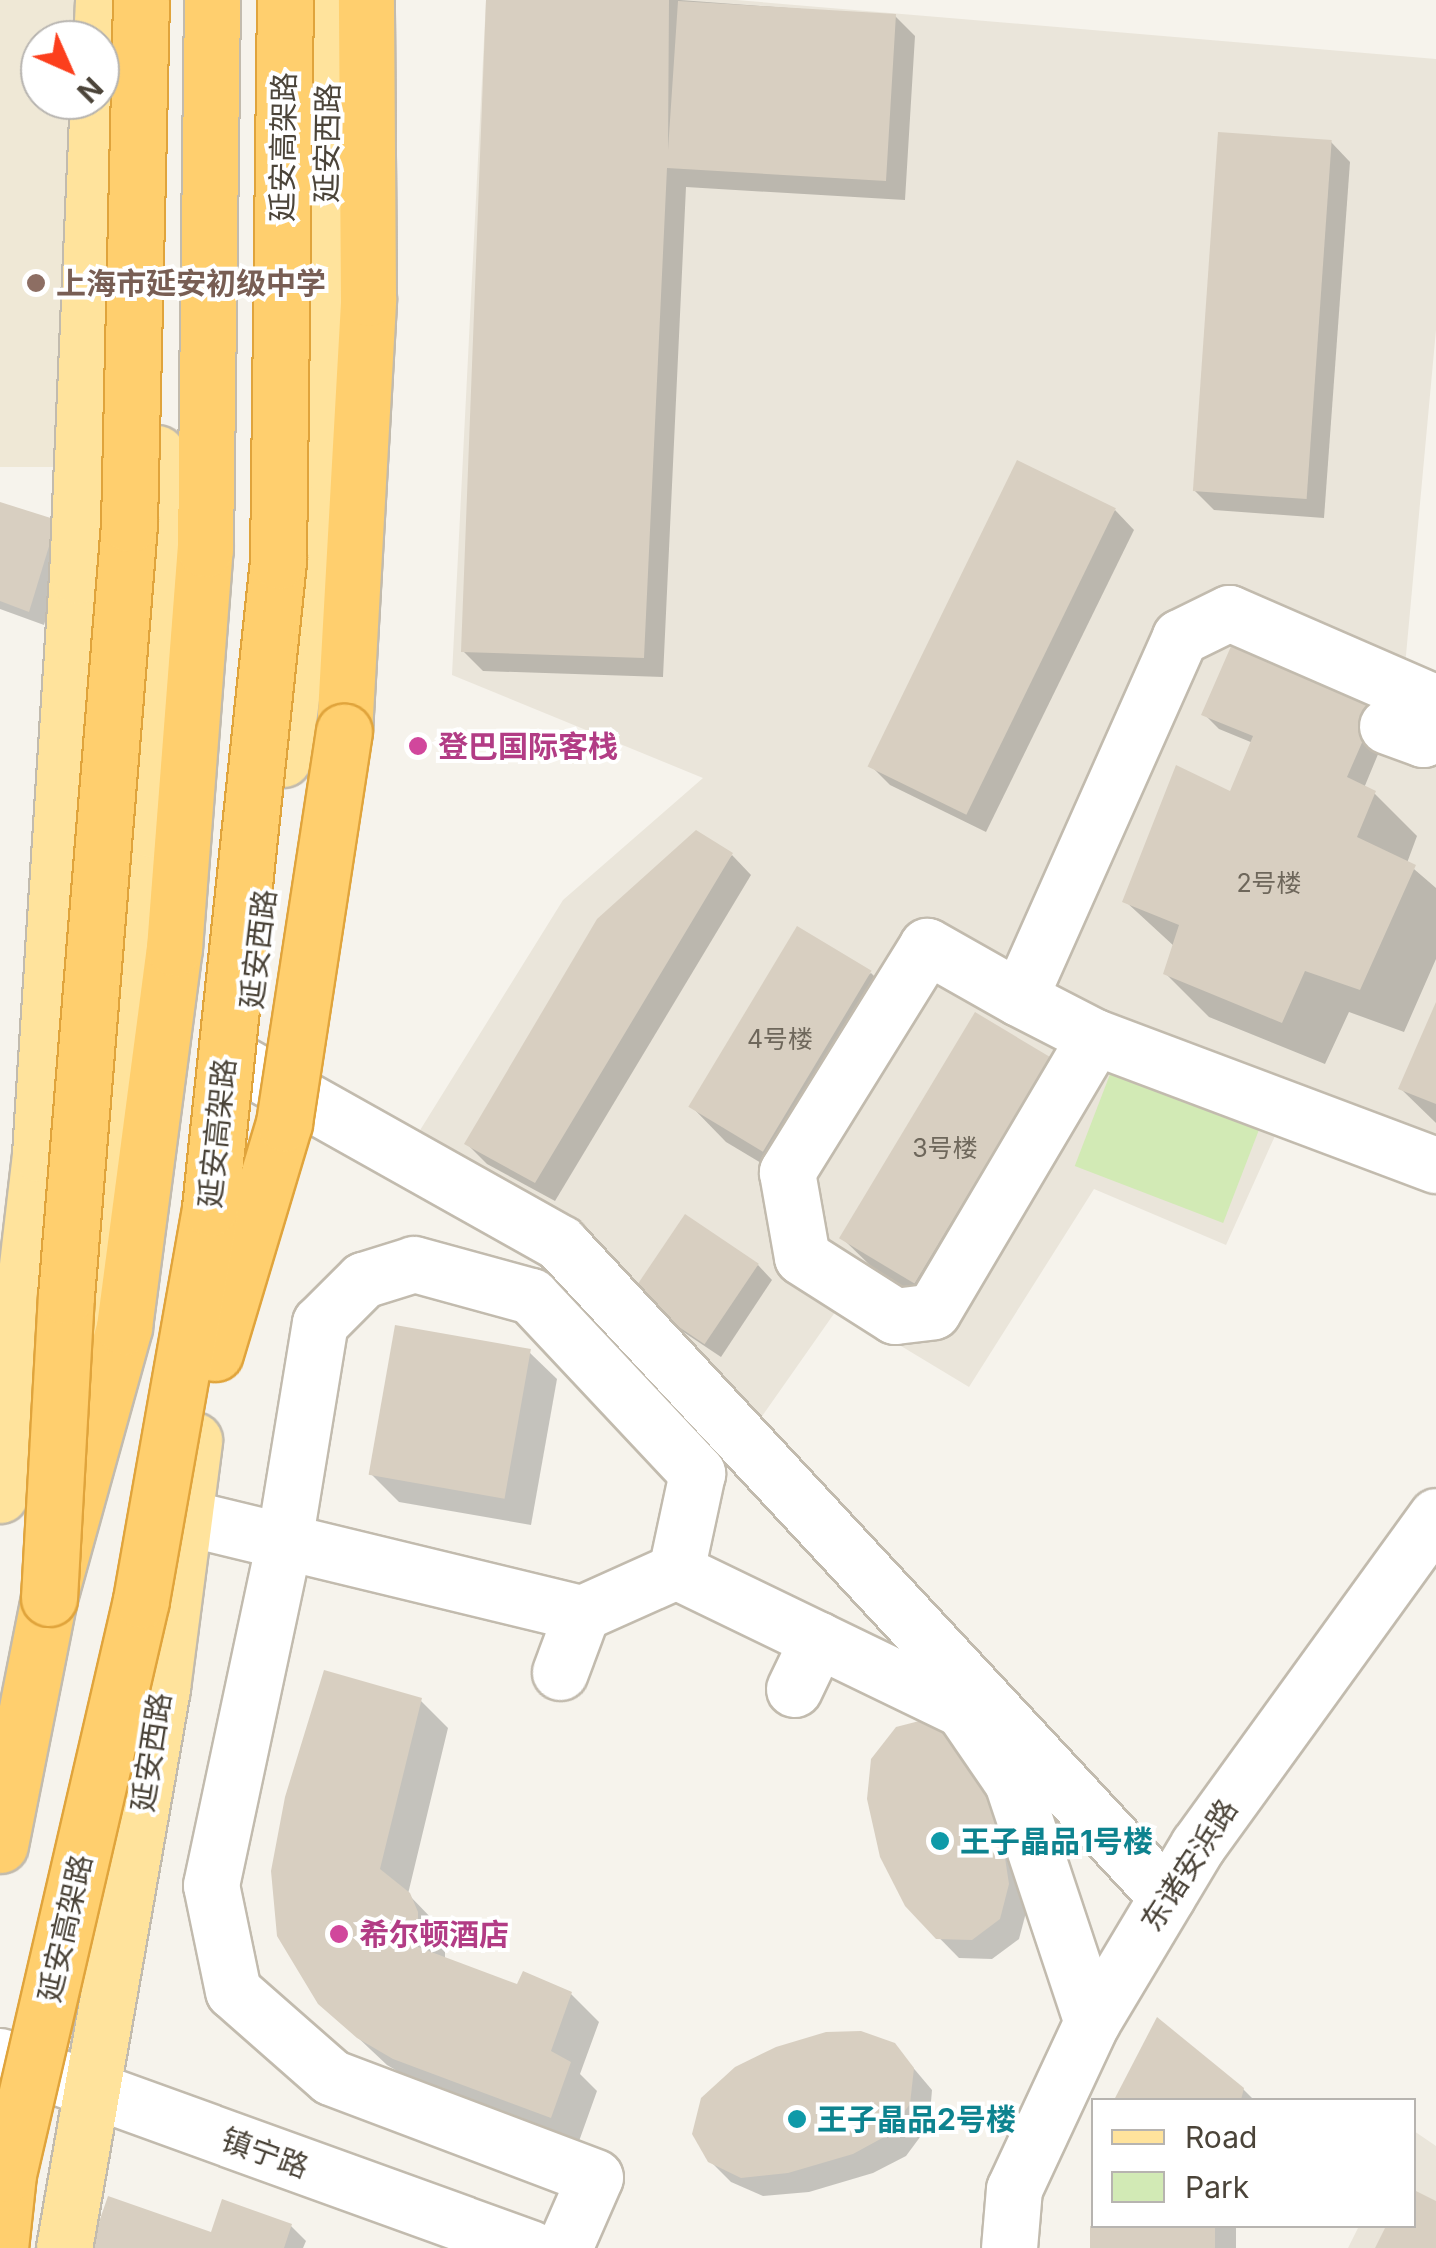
<!DOCTYPE html>
<html>
<head>
<meta charset="utf-8">
<style>
  body { margin:0 }
  #map { position:relative; width:1436px; height:2248px; overflow:hidden; background:#f6f3ec; font-family:Inter,"Noto Sans SC",sans-serif }
  div>[style] { position:absolute }
  .residential>* { inset:0; background:#eae5da }
  .education>* { inset:0; background:#efe8d6 }
  .green>* { inset:0; background:#d2eab5; transform-origin:0 0 }
  .shadow>* { inset:0; background:#0003; transform-origin:0 0 }
  .building>* { inset:0; background:#d8cfc1; transform-origin:0 0 }
  .roads { filter:drop-shadow(2px 0 #c2bbae) drop-shadow(-2px 0 #c2bbae) drop-shadow(0 2px #c2bbae) drop-shadow(0 -2px #c2bbae) }
  .minor>* { height:55px; margin:-27.5px; padding:0 27.5px; transform-origin:27.5px; border-radius:27.5px; background:#fff }
  .major>* { height:55px; margin:-27.5px; padding:0 27.5px; transform-origin:27.5px; border-radius:27.5px; background:#ffe39c }
  .highway>* { height:55px; margin:-27.5px; padding:0 27.5px; transform-origin:27.5px; border-radius:27.5px; background:#ffcf6e }
  .bridges { filter:drop-shadow(2px 0 #e0a43c) drop-shadow(-2px 0 #e0a43c) drop-shadow(0 2px #e0a43c) drop-shadow(0 -2px #e0a43c) }
  .highway-bridge>* { height:55px; margin:-27.5px; padding:0 27.5px; transform-origin:27.5px; border-radius:27.5px; background:#ffcf6e }
  .dots>* { width:28px; height:28px; translate:-50% -50%; box-sizing:border-box; border:5px solid #fff; border-radius:50% }
  span { translate:-50% -50%; white-space:nowrap; text-align:center; line-height:1.15; -webkit-text-stroke:8px #fff; paint-order:stroke }
  .number-label { font-size:25px; color:#6e675b }
  .number-label span { -webkit-text-stroke-width:0 }
  .street-label { font-size:30px; color:#4b4439 }
  .education-label { font-size:30px; color:#785e54; font-weight:700 }
  .left { translate:0 -50%; text-align:left }
  .hotel-label { font-size:30px; color:#b23c85; font-weight:700 }
  .culture-label { font-size:30px; color:#0d838f; font-weight:700 }
  .legend { position:absolute; left:1091px; top:2098px; width:325px; height:130px; box-sizing:border-box; background:#fff; border:2px solid #b7b4b0; margin:0; padding:12px 18px; list-style:none; font-size:30px; color:#4b4439 }
  .legend li { display:flex; align-items:center; gap:20px; height:50px }
  .legend b { width:50px; border:2px solid #b7b4b0 }
  .north { position:absolute; left:20px; top:20px; width:100px; height:100px; box-sizing:border-box; background:#fff; border:2px solid #b7b4b0; border-radius:50%; rotate:135deg; font-size:28px; font-weight:700; line-height:40px; text-align:center; color:#4b4439 }
  .north::after { content:''; display:block; margin:auto; width:35px; height:45px; background:#fc3f1d; clip-path:polygon(50% 0,100% 100%,50% 72%,0 100%) }
</style>
</head>
<body>
<div id="map">
  <div class="residential">
    <div style="clip-path:polygon(486px 0,736px 0,1436px 59px,1436px 330px,1405px 666px,1436px 682px,1436px 1191px,1279px 1127px,1226px 1245px,1094px 1189px,969px 1387px,838px 1308px,744px 1442px,560px 1243px,404px 1156px,563px 900px,703px 778px,452px 675px)"></div>
    <div style="clip-path:polygon(1414px 2131px,1436px 2146px,1436px 2248px,1348px 2248px,1359px 2226px,1414px 2226px)"></div>
  </div>
  <div class="education">
    <div style="clip-path:polygon(0 0,81px 0,80px 40px,40px 40px,40px 100px,78px 100px,66px 467px,0 467px)"></div>
  </div>
  <div class="green">
    <div style="left:1112px;top:1069px;width:159px;height:104px;rotate:21deg"></div>
  </div>
  <div class="shadow">
    <div style="clip-path:polygon(488px 0,680px 0,895px 16px,915px 36px,905px 200px,686px 187px,663px 677px,483px 671px,463px 651px)"></div>
    <div style="clip-path:polygon(1331px 142px,1350px 162px,1324px 518px,1214px 510px,1194px 490px)"></div>
    <div style="clip-path:polygon(0 505px,71px 537px,44px 625px,0 609px)"></div>
    <div style="clip-path:polygon(1115px 510px,1134px 530px,986px 832px,890px 785px,870px 765px)"></div>
    <div style="clip-path:polygon(1204px 714px,1391px 723px,1364px 788px,1374px 793px,1417px 836px,1407px 863px,1436px 888px,1436px 959px,1404px 1032px,1349px 1012px,1325px 1064px,1209px 1017px,1166px 974px,1175px 947px,1125px 901px,1231px 794px,1253px 743px,1219px 729px)"></div>
    <div style="clip-path:polygon(732px 855px,751px 875px,555px 1201px,487px 1164px,467px 1144px)"></div>
    <div style="clip-path:polygon(871px 973px,906px 1008px,798px 1185px,726px 1142px,691px 1106px)"></div>
    <div style="clip-path:polygon(1436px 1008px,1436px 1123px,1401px 1089px)"></div>
    <div style="clip-path:polygon(1049px 1059px,1084px 1094px,949px 1317px,878px 1273px,842px 1238px)"></div>
    <div style="clip-path:polygon(758px 1265px,772px 1280px,721px 1357px,649px 1309px)"></div>
    <div style="clip-path:polygon(529px 1352px,557px 1379px,531px 1525px,399px 1502px,371px 1474px)"></div>
    <div style="clip-path:polygon(420px 1700px,448px 1728px,408px 1894px,437px 1924px,445px 1942px,445px 1960px,518px 1987px,571px 1994px,599px 2022px,580px 2074px,597px 2091px,578px 2144px,423px 2086px,387px 2065px,320px 2002px)"></div>
    <div style="clip-path:polygon(973px 1759px,1028px 1905px,1019px 1939px,992px 1959px,959px 1958px,907px 1905px)"></div>
    <div style="clip-path:polygon(894px 2045px,932px 2090px,929px 2125px,906px 2156px,873px 2173px,809px 2192px,763px 2196px,731px 2182px,710px 2161px)"></div>
    <div style="clip-path:polygon(1132px 2067px,1243px 2089px,1254px 2100px,1119px 2100px)"></div>
    <div style="clip-path:polygon(291px 2226px,306px 2241px,303px 2248px,92px 2248px)"></div>
    <div style="left:1094px;top:2226px;width:142px;height:22px"></div>
  </div>
  <div class="building">
    <div style="clip-path:polygon(486px 0,669px 0,668px 150px,678px 1px,896px 14px,886px 181px,667px 168px,644px 658px,461px 652px)"></div>
    <div style="left:1218px;top:132px;width:114px;height:360px;rotate:4deg"></div>
    <div style="left:1017px;top:460px;width:110px;height:341px;rotate:26deg"></div>
    <div style="clip-path:polygon(0 502px,57px 520px,29px 612px,0 601px)"></div>
    <div style="clip-path:polygon(1232px 644px,1378px 706px,1347px 777px,1376px 791px,1357px 837px,1416px 865px,1360px 990px,1305px 971px,1282px 1023px,1163px 974px,1179px 925px,1122px 902px,1176px 765px,1230px 791px,1253px 736px,1201px 715px)"></div>
    <div style="clip-path:polygon(696px 830px,733px 853px,535px 1183px,464px 1144px,597px 919px)"></div>
    <div style="left:797px;top:926px;width:87px;height:211px;rotate:31deg"></div>
    <div style="clip-path:polygon(1436px 1002px,1436px 1104px,1398px 1089px)"></div>
    <div style="left:975px;top:1012px;width:88px;height:264px;rotate:31deg"></div>
    <div style="left:685px;top:1214px;width:89px;height:97px;rotate:34deg"></div>
    <div style="left:395px;top:1325px;width:138px;height:152px;rotate:10deg"></div>
    <div style="clip-path:polygon(324px 1670px,422px 1698px,380px 1869px,410px 1893px,418px 1912px,418px 1947px,517px 1984px,523px 1971px,572px 1992px,551px 2051px,571px 2062px,551px 2118px,393px 2059px,357px 2038px,318px 2004px,277px 1936px,271px 1871px,285px 1797px)"></div>
    <div style="clip-path:polygon(927px 1719px,954px 1736px,979px 1773px,1000px 1825px,1009px 1884px,1000px 1919px,972px 1940px,936px 1939px,905px 1906px,880px 1857px,867px 1799px,871px 1759px,896px 1727px)"></div>
    <div style="clip-path:polygon(1157px 2017px,1244px 2088px,1241px 2100px,1114px 2100px)"></div>
    <div style="clip-path:polygon(861px 2031px,895px 2043px,914px 2068px,910px 2104px,886px 2136px,853px 2154px,788px 2173px,741px 2178px,708px 2162px,692px 2134px,701px 2098px,735px 2067px,776px 2047px,826px 2032px)"></div>
    <div style="clip-path:polygon(1414px 2190px,1436px 2201px,1436px 2248px,1375px 2248px,1386px 2226px,1414px 2226px)"></div>
    <div style="clip-path:polygon(108px 2196px,211px 2232px,222px 2199px,292px 2224px,284px 2248px,90px 2248px)"></div>
    <div style="left:1090px;top:2226px;width:125px;height:22px"></div>
  </div>
  <div class="roads">
    <div class="minor">
      <div style="left:1436px;top:708px;width:11px;rotate:-131deg"></div>
      <div style="left:1429px;top:700px;width:218px;rotate:-156.5deg"></div>
      <div style="left:1229px;top:613px;width:55px;rotate:153.9deg"></div>
      <div style="left:1180px;top:637px;width:395px;rotate:114deg"></div>
      <div style="left:1019px;top:998px;width:85px;rotate:27.2deg"></div>
      <div style="left:1095px;top:1037px;width:364px;rotate:20.6deg"></div>
      <div style="left:1387px;top:726px;width:38px;rotate:20deg"></div>
      <div style="left:1423px;top:739px;width:16px;rotate:-38deg"></div>
      <div style="left:1019px;top:998px;width:106px;rotate:-150.5deg"></div>
      <div style="left:927px;top:946px;width:266px;rotate:121.8deg"></div>
      <div style="left:787px;top:1172px;width:86px;rotate:80deg"></div>
      <div style="left:802px;top:1257px;width:110px;rotate:32.4deg"></div>
      <div style="left:895px;top:1316px;width:38px;rotate:-7deg"></div>
      <div style="left:933px;top:1311px;width:318px;rotate:-59.4deg"></div>
      <div style="left:243px;top:1065px;width:364px;rotate:29.3deg"></div>
      <div style="left:560px;top:1243px;width:892px;rotate:47.13deg"></div>
      <div style="left:184px;top:1517px;width:409px;rotate:13.6deg"></div>
      <div style="left:582px;top:1613px;width:103px;rotate:-24.1deg"></div>
      <div style="left:676px;top:1571px;width:318px;rotate:25.8deg"></div>
      <div style="left:962px;top:1709px;width:88px;rotate:55.6deg"></div>
      <div style="left:1012px;top:1782px;width:253px;rotate:71.6deg"></div>
      <div style="left:560px;top:1672px;width:63px;rotate:-69.6deg"></div>
      <div style="left:794px;top:1689px;width:55px;rotate:-64.4deg"></div>
      <div style="left:0;top:2056px;width:564px;rotate:19.91deg"></div>
      <div style="left:564px;top:2248px;width:77px;rotate:-66.4deg"></div>
      <div style="left:595px;top:2177px;width:282px;rotate:-159.3deg"></div>
      <div style="left:331px;top:2077px;width:130px;rotate:-138.7deg"></div>
      <div style="left:233px;top:1991px;width:108px;rotate:-101.7deg"></div>
      <div style="left:211px;top:1885px;width:351px;rotate:-78deg"></div>
      <div style="left:284px;top:1542px;width:222px;rotate:-80.7deg"></div>
      <div style="left:320px;top:1323px;width:61px;rotate:-45deg"></div>
      <div style="left:363px;top:1280px;width:53px;rotate:-17.4deg"></div>
      <div style="left:414px;top:1264px;width:121px;rotate:15.3deg"></div>
      <div style="left:531px;top:1296px;width:243px;rotate:46.8deg"></div>
      <div style="left:697px;top:1473px;width:100px;rotate:102.1deg"></div>
      <div style="left:1009px;top:2248px;width:59px;rotate:-85.2deg"></div>
      <div style="left:1014px;top:2189px;width:184px;rotate:-65deg"></div>
      <div style="left:1092px;top:2022px;width:206px;rotate:-59.1deg"></div>
      <div style="left:1198px;top:1845px;width:406px;rotate:-54.1deg"></div>
    </div>
    <div class="major">
      <div style="left:100px;top:62px;width:62px;rotate:-87.2deg"></div>
      <div style="left:283px;top:759px;width:300px;rotate:-82.5deg"></div>
      <div style="left:322px;top:462px;width:462px;rotate:-89.1deg"></div>
      <div style="left:83px;top:1403px;width:577px;rotate:-83.04deg"></div>
      <div style="left:153px;top:830px;width:377px;rotate:-89.4deg"></div>
      <div style="left:0;top:1495px;width:343px;rotate:-83.3deg"></div>
      <div style="left:40px;top:1154px;width:579px;rotate:-86.34deg"></div>
      <div style="left:77px;top:576px;width:476px;rotate:-87.5deg"></div>
      <div style="left:64px;top:2248px;width:569px;rotate:-80.07deg"></div>
      <div style="left:162px;top:1688px;width:250px;rotate:-82.6deg"></div>
    </div>
    <div class="highway">
      <div style="left:344px;top:732px;width:435px;rotate:-86.8deg"></div>
      <div style="left:368px;top:298px;width:298px;rotate:-90.4deg"></div>
      <div style="left:0;top:1845px;width:252px;rotate:-78.8deg"></div>
      <div style="left:49px;top:1598px;width:281px;rotate:-74.5deg"></div>
      <div style="left:124px;top:1327px;width:382px;rotate:-82.5deg"></div>
      <div style="left:174px;top:948px;width:400px;rotate:-85.6deg"></div>
      <div style="left:205px;top:549px;width:549px;rotate:-89.27deg"></div>
    </div>
  </div>
  <div class="bridges">
    <div class="highway-bridge">
      <div style="left:215px;top:1353px;width:240px;rotate:-73.3deg"></div>
      <div style="left:284px;top:1123px;width:396px;rotate:-81.3deg"></div>
      <div style="left:49px;top:1598px;width:302px;rotate:-86.8deg"></div>
      <div style="left:66px;top:1296px;width:775px;rotate:-85.33deg"></div>
      <div style="left:129px;top:524px;width:524px;rotate:-88.69deg"></div>
      <div style="left:0;top:2248px;width:74px;rotate:-83.8deg"></div>
      <div style="left:8px;top:2174px;width:589px;rotate:-76.95deg"></div>
      <div style="left:141px;top:1600px;width:398px;rotate:-80deg"></div>
      <div style="left:210px;top:1208px;width:651px;rotate:-84deg"></div>
      <div style="left:278px;top:561px;width:561px;rotate:-89.29deg"></div>
    </div>
  </div>
  <div class="dots">
    <div style="left:36px;top:283px;background:#8d6e63"></div>
    <div style="left:418px;top:746px;background:#d1479c"></div>
    <div style="left:940px;top:1841px;background:#0f9aa8"></div>
    <div style="left:339px;top:1934px;background:#d1479c"></div>
    <div style="left:797px;top:2119px;background:#0f9aa8"></div>
  </div>
  <div class="number-label">
    <span style="left:1269px;top:883px">2号楼</span>
    <span style="left:780px;top:1039px">4号楼</span>
    <span style="left:945px;top:1148px">3号楼</span>
  </div>
  <div class="street-label">
    <span style="left:327px;top:143px;rotate:-89deg">延安西路</span>
    <span style="left:283px;top:147px;rotate:-89deg">延安高架路</span>
    <span style="left:258px;top:949px;rotate:-83deg">延安西路</span>
    <span style="left:217px;top:1133px;rotate:-84deg">延安高架路</span>
    <span style="left:151px;top:1752px;rotate:-81deg">延安西路</span>
    <span style="left:1189px;top:1865px;rotate:-57deg">东诸安浜路</span>
    <span style="left:65px;top:1928px;rotate:-77deg">延安高架路</span>
    <span style="left:265px;top:2153px;rotate:20deg">镇宁路</span>
  </div>
  <div class="education-label">
    <span class="left" style="left:56px;top:283px">上海市延安初级中学</span>
  </div>
  <div class="hotel-label">
    <span class="left" style="left:438px;top:746px">登巴国际客栈</span>
    <span class="left" style="left:359px;top:1934px">希尔顿酒店</span>
  </div>
  <div class="culture-label">
    <span class="left" style="left:960px;top:1841px">王子晶品1号楼</span>
    <span class="left" style="left:817px;top:2119px">王子晶品2号楼</span>
  </div>
  <ul class="legend">
  <li><b style="height:12px;background:#ffe39c"></b>Road</li>
  <li><b style="height:28px;background:#d2eab5"></b>Park</li>
  </ul>
  <div class="north">N</div>
</div>
</body>
</html>
